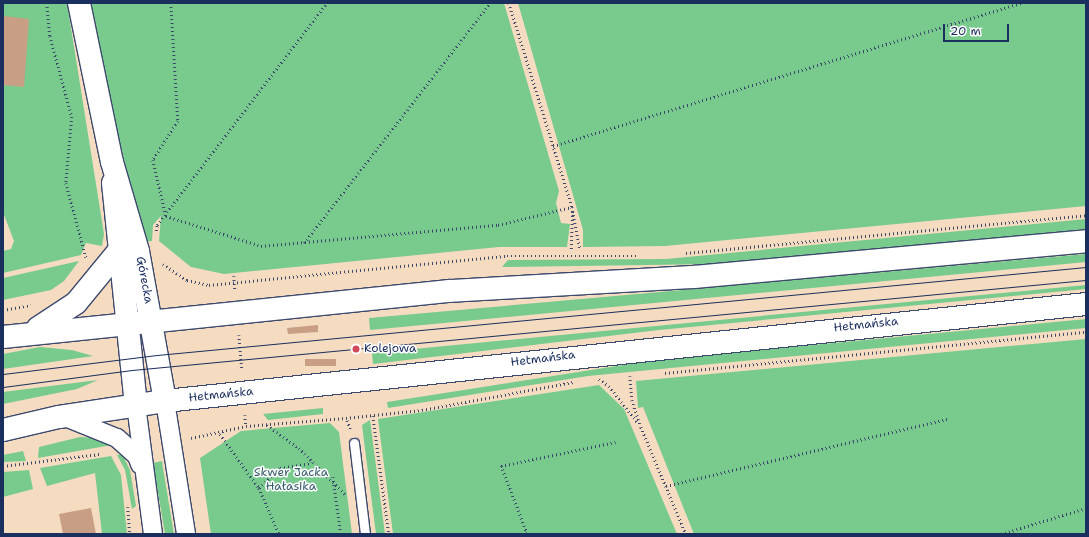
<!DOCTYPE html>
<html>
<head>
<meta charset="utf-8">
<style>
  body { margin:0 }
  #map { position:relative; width:1089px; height:537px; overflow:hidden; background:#f5dcc1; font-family:"Shantell Sans",sans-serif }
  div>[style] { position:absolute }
  .green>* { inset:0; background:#78cb8d }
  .building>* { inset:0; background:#c89e84; transform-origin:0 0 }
  .path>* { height:2.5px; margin-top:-1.25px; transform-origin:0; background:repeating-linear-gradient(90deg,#3c496d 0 1px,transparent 0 4px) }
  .roads { filter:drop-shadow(1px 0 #3c496d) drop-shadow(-1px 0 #3c496d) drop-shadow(0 1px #3c496d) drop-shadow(0 -1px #3c496d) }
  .lane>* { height:9px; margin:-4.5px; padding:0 4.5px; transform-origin:4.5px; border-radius:4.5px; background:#fff }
  .street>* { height:18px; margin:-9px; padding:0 9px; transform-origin:9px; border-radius:9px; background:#fff }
  .secondary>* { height:22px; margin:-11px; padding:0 11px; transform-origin:11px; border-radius:11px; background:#fff }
  .tram>* { height:1px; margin:-0.5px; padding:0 0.5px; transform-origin:0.5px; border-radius:0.5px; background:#1b2f5e }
  .dots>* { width:11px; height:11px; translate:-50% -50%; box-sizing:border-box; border:2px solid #fff; border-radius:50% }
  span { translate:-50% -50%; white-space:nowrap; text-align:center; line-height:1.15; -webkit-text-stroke:3px #fff; paint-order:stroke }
  .street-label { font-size:12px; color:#1b2f5e }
  .poi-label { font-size:12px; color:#1b2f5e }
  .left { translate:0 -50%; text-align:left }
  .park-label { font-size:12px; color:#375e6c }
  .frame { position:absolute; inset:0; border:4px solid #1b2f5e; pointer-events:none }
  .scale { position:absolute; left:943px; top:24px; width:66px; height:18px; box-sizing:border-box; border:2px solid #1b2f5e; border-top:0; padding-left:5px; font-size:12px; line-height:14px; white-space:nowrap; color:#1b2f5e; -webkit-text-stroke:3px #fff; paint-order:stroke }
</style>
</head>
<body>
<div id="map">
  <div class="green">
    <div style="clip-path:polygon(3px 3px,67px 3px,104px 234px,102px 246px,86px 243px,81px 255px,3px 273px,3px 251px,11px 249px,14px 241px,3px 212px)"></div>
    <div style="clip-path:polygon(91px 3px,504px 3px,559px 191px,556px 203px,561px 223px,570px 224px,567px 247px,499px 247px,224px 274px,191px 267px,159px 241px,161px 216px,153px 225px,152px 241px,144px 242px,102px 68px)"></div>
    <div style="clip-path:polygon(518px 3px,1086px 3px,1086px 206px,665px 246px,583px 247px,583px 230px)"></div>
    <div style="clip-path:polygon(1086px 219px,1086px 230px,715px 264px,502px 267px,508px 260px,666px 259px)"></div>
    <div style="clip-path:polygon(1086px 254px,1086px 262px,370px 330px,369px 318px)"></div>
    <div style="clip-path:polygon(79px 261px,64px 281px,51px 290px,3px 300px,3px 278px)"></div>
    <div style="clip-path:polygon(1086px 285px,1086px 289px,659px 330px,373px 364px,372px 353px)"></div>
    <div style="clip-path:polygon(1086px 319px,1086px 328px,588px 376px,388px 408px,387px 402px,655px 360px)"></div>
    <div style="clip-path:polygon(1086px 339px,1086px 534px,694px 534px,643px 407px,638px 408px,636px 381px)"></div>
    <div style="clip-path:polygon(40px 347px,72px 350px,93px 356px,3px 369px,3px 354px)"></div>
    <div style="clip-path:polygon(98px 380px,77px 389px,3px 404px,3px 392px)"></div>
    <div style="clip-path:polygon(599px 385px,624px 409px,677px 534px,393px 534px,378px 419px)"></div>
    <div style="clip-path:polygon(323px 408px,323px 414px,268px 420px,263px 414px)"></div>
    <div style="clip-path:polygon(370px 420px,385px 534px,376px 534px,364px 441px,362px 425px)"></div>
    <div style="clip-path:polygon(330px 423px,339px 432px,352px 534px,211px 534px,200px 458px,241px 431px)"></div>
    <div style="clip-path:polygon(80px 437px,96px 438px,112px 445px,38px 458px,39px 447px)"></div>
    <div style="clip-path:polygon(23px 451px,26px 461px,3px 462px,3px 455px)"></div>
    <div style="clip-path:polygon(122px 454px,130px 470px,136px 506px,132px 509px,125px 470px,117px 455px)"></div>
    <div style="clip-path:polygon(111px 456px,121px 475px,127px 534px,102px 534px,95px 473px,47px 486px,40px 468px)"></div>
    <div style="clip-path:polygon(162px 461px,163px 468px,174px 534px,165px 534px,153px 463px)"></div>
    <div style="clip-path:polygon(29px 470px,33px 489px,3px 497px,3px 472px)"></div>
  </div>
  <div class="building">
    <div style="clip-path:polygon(4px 16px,29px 19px,24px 87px,3px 85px)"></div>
    <div style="clip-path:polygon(318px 325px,318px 332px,288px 334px,287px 328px)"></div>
    <div style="left:336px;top:359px;width:7px;height:31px;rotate:90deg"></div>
    <div style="clip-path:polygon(91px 508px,96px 534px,63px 534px,59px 514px)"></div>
  </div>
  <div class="path">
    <div style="left:47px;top:3px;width:33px;rotate:85deg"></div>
    <div style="left:50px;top:36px;width:84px;rotate:74.8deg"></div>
    <div style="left:72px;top:117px;width:66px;rotate:95.2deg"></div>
    <div style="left:66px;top:183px;width:77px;rotate:74.9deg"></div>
    <div style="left:171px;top:3px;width:118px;rotate:86.6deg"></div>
    <div style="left:178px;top:121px;width:46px;rotate:122.7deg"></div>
    <div style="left:153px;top:160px;width:57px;rotate:76.9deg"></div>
    <div style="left:166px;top:216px;width:100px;rotate:17.5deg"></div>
    <div style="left:261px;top:246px;width:238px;rotate:-5.1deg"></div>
    <div style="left:498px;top:225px;width:76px;rotate:-13.7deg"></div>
    <div style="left:509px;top:3px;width:214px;rotate:72.8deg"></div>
    <div style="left:572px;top:207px;width:43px;rotate:79.2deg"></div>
    <div style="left:553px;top:146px;width:490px;rotate:-17deg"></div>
    <div style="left:156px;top:231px;width:6px;rotate:-81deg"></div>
    <div style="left:157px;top:225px;width:280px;rotate:-52.6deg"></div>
    <div style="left:304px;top:243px;width:304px;rotate:-52.2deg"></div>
    <div style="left:571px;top:249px;width:38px;rotate:-88deg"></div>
    <div style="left:686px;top:253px;width:402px;rotate:-5.4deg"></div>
    <div style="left:163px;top:264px;width:29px;rotate:34deg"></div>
    <div style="left:187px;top:280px;width:23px;rotate:13deg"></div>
    <div style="left:209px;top:285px;width:299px;rotate:-5.6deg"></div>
    <div style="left:507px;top:256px;width:132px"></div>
    <div style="left:234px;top:276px;width:14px;rotate:86deg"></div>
    <div style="left:3px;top:310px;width:28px;rotate:-10deg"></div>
    <div style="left:239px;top:335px;width:35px;rotate:85deg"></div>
    <div style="left:665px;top:373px;width:423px;rotate:-5.6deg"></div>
    <div style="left:630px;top:376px;width:24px;rotate:85deg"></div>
    <div style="left:632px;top:400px;width:28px;rotate:72deg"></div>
    <div style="left:641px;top:427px;width:116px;rotate:67.2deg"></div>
    <div style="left:599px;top:379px;width:12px;rotate:35deg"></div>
    <div style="left:609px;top:386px;width:47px;rotate:51.9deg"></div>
    <div style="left:245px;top:415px;width:11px;rotate:85deg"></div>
    <div style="left:373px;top:416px;width:119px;rotate:82.3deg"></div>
    <div style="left:267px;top:425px;width:39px;rotate:36deg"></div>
    <div style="left:299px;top:448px;width:65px;rotate:45deg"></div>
    <div style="left:350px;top:429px;width:12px;rotate:-110deg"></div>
    <div style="left:346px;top:418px;width:76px;rotate:-6deg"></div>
    <div style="left:422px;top:410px;width:154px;rotate:-10.5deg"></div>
    <div style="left:220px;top:434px;width:67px;rotate:54.2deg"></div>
    <div style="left:259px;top:488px;width:50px;rotate:66.5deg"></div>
    <div style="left:191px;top:438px;width:56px;rotate:-12.3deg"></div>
    <div style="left:246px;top:426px;width:100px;rotate:-4.6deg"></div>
    <div style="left:3px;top:466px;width:97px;rotate:-7.1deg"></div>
    <div style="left:333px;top:477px;width:58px;rotate:82deg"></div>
    <div style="left:666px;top:486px;width:290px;rotate:-13.4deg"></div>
    <div style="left:259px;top:488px;width:29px;rotate:-44deg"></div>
    <div style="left:280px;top:468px;width:32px;rotate:-9deg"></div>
    <div style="left:128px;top:507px;width:27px;rotate:86deg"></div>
    <div style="left:522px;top:534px;width:5px;rotate:-22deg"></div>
    <div style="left:527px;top:534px;width:73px;rotate:-110.9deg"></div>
    <div style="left:501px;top:466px;width:117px;rotate:-11.8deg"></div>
    <div style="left:1001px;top:534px;width:89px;rotate:-17deg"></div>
  </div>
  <div class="roads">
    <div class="lane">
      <div style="left:354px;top:443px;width:92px;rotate:83.1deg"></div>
    </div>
    <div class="street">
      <div style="left:165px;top:401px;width:135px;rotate:81deg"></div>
      <div style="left:136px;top:405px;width:130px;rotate:82.5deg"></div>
      <div style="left:65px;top:417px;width:56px;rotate:22deg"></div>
      <div style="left:117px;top:438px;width:27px;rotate:42deg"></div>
      <div style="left:137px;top:456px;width:9px;rotate:69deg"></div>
    </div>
    <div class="secondary">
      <div style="left:79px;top:3px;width:162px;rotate:78.3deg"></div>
      <div style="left:112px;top:162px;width:93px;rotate:73.7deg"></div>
      <div style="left:138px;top:251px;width:152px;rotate:79.8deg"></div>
      <div style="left:113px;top:183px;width:223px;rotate:84.1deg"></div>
      <div style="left:38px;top:328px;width:45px;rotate:-33.3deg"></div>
      <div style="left:76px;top:303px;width:65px;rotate:-50.6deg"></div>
      <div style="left:3px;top:337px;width:449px;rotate:-5.9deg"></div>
      <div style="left:450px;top:291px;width:244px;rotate:-3.3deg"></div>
      <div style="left:694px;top:277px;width:394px;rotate:-5.2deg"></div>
      <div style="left:3px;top:430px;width:57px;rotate:-13.1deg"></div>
      <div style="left:59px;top:417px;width:107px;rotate:-8.6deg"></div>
      <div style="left:165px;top:401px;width:926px;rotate:-6.01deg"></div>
    </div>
  </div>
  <div class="tram">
    <div style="left:3px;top:374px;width:155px;rotate:-7deg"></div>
    <div style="left:157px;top:355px;width:933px;rotate:-5.41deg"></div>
    <div style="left:3px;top:387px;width:130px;rotate:-7.5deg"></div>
    <div style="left:132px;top:370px;width:958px;rotate:-5.39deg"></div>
  </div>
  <div class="dots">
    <div style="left:356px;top:349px;background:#d1495b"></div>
  </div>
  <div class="street-label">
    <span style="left:144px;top:280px;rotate:79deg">Górecka</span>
    <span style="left:866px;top:325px;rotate:-6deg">Hetmańska</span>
    <span style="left:543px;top:359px;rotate:-7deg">Hetmańska</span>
    <span style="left:221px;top:395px;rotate:-6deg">Hetmańska</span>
  </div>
  <div class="poi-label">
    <span class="left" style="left:364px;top:349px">Kolejowa</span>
  </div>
  <div class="park-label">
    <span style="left:291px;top:480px">Skwer Jacka<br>Hałasika</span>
  </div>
  <div class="frame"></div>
  <div class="scale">20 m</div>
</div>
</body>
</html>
